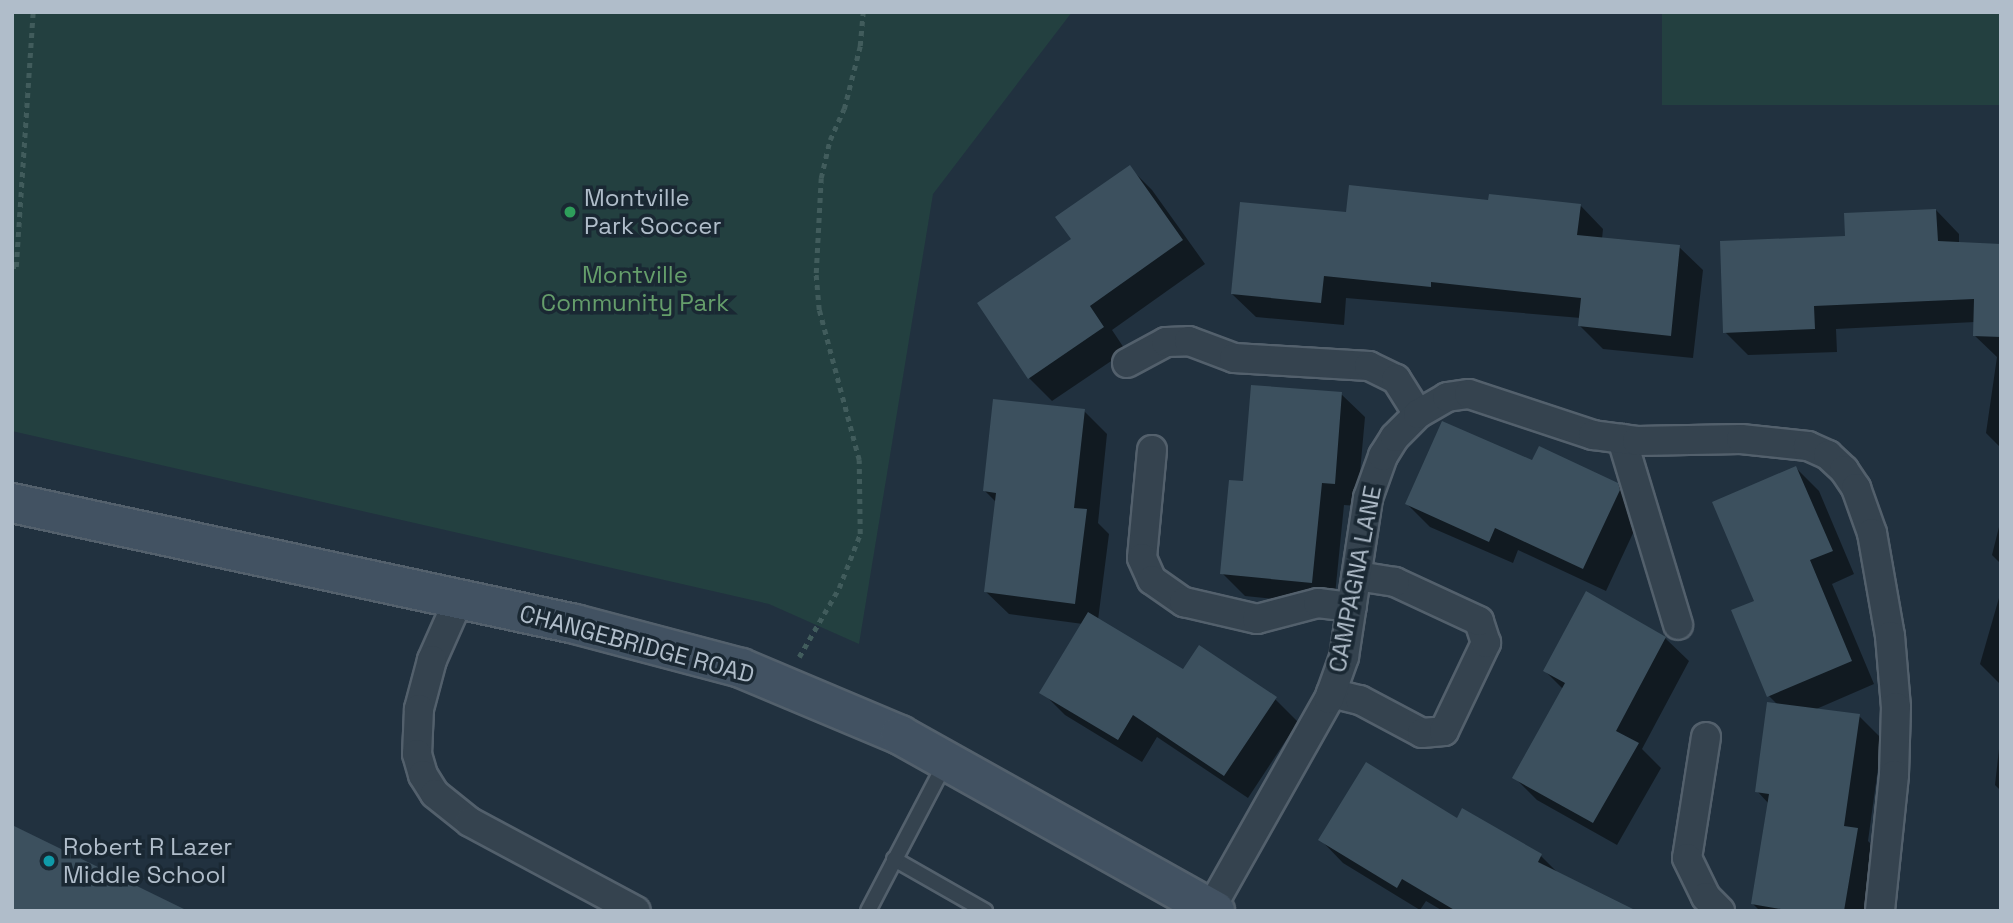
<!DOCTYPE html>
<html>
<head>
<meta charset="utf-8">
<style>
  body { margin:0 }
  #map { position:relative; width:2013px; height:923px; overflow:hidden; background:#21313f; font-family:"Space Grotesk",sans-serif }
  div>[style] { position:absolute }
  .green>* { inset:0; background:#234040; transform-origin:0 0 }
  .shadow>* { inset:0; background:#0007 }
  .building>* { inset:0; background:#3c505e }
  .path>* { height:4.5px; margin-top:-2.25px; transform-origin:0; background:repeating-linear-gradient(90deg,#415c5c 0 5px,transparent 0 10px) }
  .roads { filter:drop-shadow(2px 0 #53606c) drop-shadow(-2px 0 #53606c) drop-shadow(0 2px #53606c) drop-shadow(0 -2px #53606c) }
  .lane>* { height:14px; margin:-7px; padding:0 7px; transform-origin:7px; border-radius:7px; background:#35434f }
  .street>* { height:28px; margin:-14px; padding:0 14px; transform-origin:14px; border-radius:14px; background:#35434f }
  .secondary>* { height:38px; margin:-19px; padding:0 19px; transform-origin:19px; border-radius:19px; background:#425262 }
  .dots>* { width:19px; height:19px; translate:-50% -50%; box-sizing:border-box; border:4px solid #1a2833; border-radius:50% }
  span { translate:-50% -50%; white-space:nowrap; text-align:center; line-height:1.15; -webkit-text-stroke:7px #1a2833; paint-order:stroke }
  .poi-label { font-size:24px; color:#b0bdca }
  .left { translate:0 -50%; text-align:left }
  .park-label { font-size:24px; color:#659e6b }
  .street-label { font-size:24px; color:#b0bdca }
  .frame { position:absolute; inset:0; border:14px solid #b0bdca; pointer-events:none }
</style>
</head>
<body>
<div id="map">
  <div class="green">
    <div style="clip-path:polygon(12px 12px,1072px 12px,933px 194px,859px 644px,769px 604px,12px 431px)"></div>
    <div style="left:1662px;top:12px;width:339px;height:93px"></div>
  </div>
  <div class="shadow">
    <div style="clip-path:polygon(1129px 167px,1152px 190px,1205px 264px,1112px 330px,1126px 351px,1052px 401px,1029px 378px,1074px 240px)"></div>
    <div style="clip-path:polygon(1490px 202px,1580px 205px,1603px 229px,1602px 239px,1679px 247px,1703px 270px,1693px 358px,1603px 349px,1580px 326px,1581px 318px,1346px 298px,1344px 325px,1256px 317px,1232px 294px,1348px 214px)"></div>
    <div style="clip-path:polygon(1936px 210px,1959px 234px,1959px 244px,2001px 246px,2001px 448px,1986px 433px,1997px 357px,1974px 335px,1975px 322px,1836px 329px,1837px 352px,1748px 355px,1725px 332px,1847px 238px)"></div>
    <div style="clip-path:polygon(1341px 394px,1365px 417px,1357px 506px,1344px 505px,1334px 605px,1245px 596px,1222px 573px,1245px 483px)"></div>
    <div style="clip-path:polygon(1084px 411px,1107px 434px,1098px 523px,1109px 534px,1098px 620px,1183px 671px,1275px 699px,1298px 722px,1248px 798px,1157px 737px,1142px 762px,1065px 715px,1042px 692px,1083px 624px,1009px 614px,985px 591px,997px 503px,985px 491px)"></div>
    <div style="clip-path:polygon(1533px 462px,1617px 484px,1640px 508px,1642px 514px,1606px 591px,1518px 550px,1513px 563px,1430px 527px,1407px 504px)"></div>
    <div style="clip-path:polygon(1796px 468px,1819px 491px,1854px 574px,1832px 584px,1874px 684px,1814px 710px,1859px 716px,1882px 739px,1868px 841px,1880px 853px,1871px 911px,1760px 911px,1752px 903px,1769px 804px,1757px 791px,1778px 705px,1769px 696px,1756px 601px)"></div>
    <div style="clip-path:polygon(2001px 519px,2001px 564px,1992px 555px)"></div>
    <div style="clip-path:polygon(2001px 591px,2001px 685px,1980px 664px)"></div>
    <div style="clip-path:polygon(1587px 594px,1665px 638px,1689px 661px,1642px 749px,1661px 768px,1617px 845px,1537px 800px,1514px 777px,1564px 690px,1545px 671px)"></div>
    <div style="clip-path:polygon(2001px 731px,2001px 791px,1995px 785px)"></div>
    <div style="clip-path:polygon(1457px 820px,1541px 856px,1559px 874px,1635px 911px,1443px 911px,1426px 901px,1420px 910px,1343px 863px,1320px 839px)"></div>
  </div>
  <div class="building">
    <div style="clip-path:polygon(1130px 165px,1183px 240px,1090px 306px,1104px 327px,1028px 379px,977px 303px,1071px 239px,1055px 217px)"></div>
    <div style="clip-path:polygon(1349px 185px,1488px 200px,1489px 194px,1581px 204px,1577px 235px,1680px 245px,1671px 336px,1578px 326px,1581px 298px,1431px 282px,1431px 287px,1324px 276px,1321px 303px,1231px 294px,1240px 202px,1346px 212px)"></div>
    <div style="clip-path:polygon(1936px 209px,1938px 241px,2001px 244px,2001px 337px,1973px 336px,1974px 299px,1814px 306px,1815px 329px,1723px 333px,1720px 241px,1845px 236px,1844px 213px)"></div>
    <div style="clip-path:polygon(1251px 385px,1342px 392px,1335px 484px,1322px 483px,1312px 583px,1220px 574px,1229px 480px,1243px 481px)"></div>
    <div style="clip-path:polygon(993px 399px,1085px 409px,1074px 508px,1087px 509px,1075px 604px,984px 592px,996px 493px,983px 491px)"></div>
    <div style="clip-path:polygon(1442px 421px,1532px 460px,1539px 446px,1618px 483px,1620px 490px,1583px 569px,1495px 528px,1489px 542px,1405px 504px)"></div>
    <div style="clip-path:polygon(1796px 466px,1833px 551px,1810px 560px,1852px 661px,1767px 697px,1731px 610px,1754px 601px,1712px 502px)"></div>
    <div style="clip-path:polygon(1586px 591px,1666px 637px,1616px 731px,1639px 743px,1593px 823px,1512px 778px,1565px 683px,1543px 671px)"></div>
    <div style="clip-path:polygon(1088px 612px,1183px 669px,1199px 645px,1277px 697px,1224px 776px,1133px 715px,1118px 740px,1039px 693px)"></div>
    <div style="clip-path:polygon(1767px 702px,1860px 714px,1844px 826px,1858px 828px,1844px 911px,1792px 911px,1751px 904px,1769px 794px,1755px 792px)"></div>
    <div style="clip-path:polygon(1366px 762px,1457px 818px,1462px 808px,1542px 854px,1538px 862px,1637px 911px,1456px 911px,1402px 879px,1397px 888px,1318px 840px)"></div>
    <div style="clip-path:polygon(12px 825px,188px 911px,12px 911px)"></div>
  </div>
  <div class="path">
    <div style="left:12px;top:267px;width:4px"></div>
    <div style="left:16px;top:267px;width:256px;rotate:-86.2deg"></div>
    <div style="left:799px;top:657px;width:80px;rotate:-59.9deg"></div>
    <div style="left:839px;top:588px;width:58px;rotate:-68.7deg"></div>
    <div style="left:860px;top:534px;width:74px;rotate:-90.8deg"></div>
    <div style="left:859px;top:460px;width:155px;rotate:-104.9deg"></div>
    <div style="left:819px;top:310px;width:37px;rotate:-95deg"></div>
    <div style="left:816px;top:273px;width:95px;rotate:-87deg"></div>
    <div style="left:821px;top:178px;width:39px;rotate:-77deg"></div>
    <div style="left:830px;top:140px;width:34px;rotate:-66deg"></div>
    <div style="left:844px;top:109px;width:65px;rotate:-75.7deg"></div>
    <div style="left:860px;top:46px;width:34px;rotate:-85deg"></div>
  </div>
  <div class="roads">
    <div class="lane">
      <div style="left:894px;top:859px;width:105px;rotate:29.7deg"></div>
      <div style="left:868px;top:911px;width:168px;rotate:-62.4deg"></div>
    </div>
    <div class="street">
      <div style="left:1127px;top:363px;width:44px;rotate:-28.3deg"></div>
      <div style="left:1166px;top:342px;width:23px;rotate:-2deg"></div>
      <div style="left:1189px;top:341px;width:48px;rotate:20.7deg"></div>
      <div style="left:1234px;top:358px;width:135px;rotate:3.4deg"></div>
      <div style="left:1369px;top:366px;width:30px;rotate:26deg"></div>
      <div style="left:1396px;top:379px;width:41px;rotate:57.8deg"></div>
      <div style="left:1622px;top:439px;width:194px;rotate:73.2deg"></div>
      <div style="left:1152px;top:450px;width:108px;rotate:95.3deg"></div>
      <div style="left:1142px;top:558px;width:24px;rotate:66deg"></div>
      <div style="left:1152px;top:580px;width:39px;rotate:35deg"></div>
      <div style="left:1184px;top:602px;width:75px;rotate:13.1deg"></div>
      <div style="left:1257px;top:619px;width:63px;rotate:-14.7deg"></div>
      <div style="left:1318px;top:603px;width:34px;rotate:7deg"></div>
      <div style="left:459px;top:599px;width:67px;rotate:113.9deg"></div>
      <div style="left:432px;top:660px;width:51px;rotate:104.9deg"></div>
      <div style="left:419px;top:709px;width:45px;rotate:92.5deg"></div>
      <div style="left:417px;top:754px;width:22px;rotate:74deg"></div>
      <div style="left:423px;top:775px;width:22px;rotate:58deg"></div>
      <div style="left:435px;top:794px;width:45px;rotate:38.7deg"></div>
      <div style="left:470px;top:822px;width:188px;rotate:28.2deg"></div>
      <div style="left:1331px;top:693px;width:30px;rotate:14deg"></div>
      <div style="left:1360px;top:700px;width:70px;rotate:28deg"></div>
      <div style="left:1422px;top:733px;width:22px;rotate:-5deg"></div>
      <div style="left:1444px;top:731px;width:98px;rotate:-64.5deg"></div>
      <div style="left:1486px;top:643px;width:23px;rotate:-108deg"></div>
      <div style="left:1479px;top:621px;width:93px;rotate:-155.1deg"></div>
      <div style="left:1395px;top:582px;width:39px;rotate:-171deg"></div>
      <div style="left:1706px;top:737px;width:122px;rotate:98.9deg"></div>
      <div style="left:1687px;top:858px;width:43px;rotate:64deg"></div>
      <div style="left:1706px;top:897px;width:20px;rotate:45deg"></div>
      <div style="left:1211px;top:908px;width:240px;rotate:-60.6deg"></div>
      <div style="left:1329px;top:699px;width:45px;rotate:-70.3deg"></div>
      <div style="left:1344px;top:657px;width:161px;rotate:-81.4deg"></div>
      <div style="left:1368px;top:498px;width:45px;rotate:-70.3deg"></div>
      <div style="left:1383px;top:456px;width:22px;rotate:-58deg"></div>
      <div style="left:1395px;top:437px;width:33px;rotate:-45deg"></div>
      <div style="left:1418px;top:414px;width:34px;rotate:-30deg"></div>
      <div style="left:1447px;top:397px;width:22px;rotate:-8deg"></div>
      <div style="left:1469px;top:394px;width:131px;rotate:18.3deg"></div>
      <div style="left:1593px;top:435px;width:44px;rotate:7.8deg"></div>
      <div style="left:1637px;top:441px;width:104px;rotate:-1.1deg"></div>
      <div style="left:1741px;top:439px;width:67px;rotate:6deg"></div>
      <div style="left:1808px;top:446px;width:22px;rotate:24deg"></div>
      <div style="left:1828px;top:455px;width:22px;rotate:43deg"></div>
      <div style="left:1844px;top:470px;width:22px;rotate:56deg"></div>
      <div style="left:1856px;top:488px;width:48px;rotate:70.4deg"></div>
      <div style="left:1872px;top:533px;width:105px;rotate:80.1deg"></div>
      <div style="left:1890px;top:636px;width:71px;rotate:85.2deg"></div>
      <div style="left:1896px;top:707px;width:68px;rotate:91.7deg"></div>
      <div style="left:1894px;top:775px;width:137px;rotate:95.9deg"></div>
    </div>
    <div class="secondary">
      <div style="left:12px;top:503px;width:576px;rotate:12.13deg"></div>
      <div style="left:575px;top:624px;width:172px;rotate:14.8deg"></div>
      <div style="left:741px;top:668px;width:173px;rotate:22.8deg"></div>
      <div style="left:900px;top:735px;width:361px;rotate:29.2deg"></div>
    </div>
  </div>
  <div class="dots">
    <div style="left:570px;top:212px;background:#2e9e5b"></div>
    <div style="left:49px;top:861px;background:#0f9aa8"></div>
  </div>
  <div class="poi-label">
    <span class="left" style="left:584px;top:212px">Montville<br>Park Soccer</span>
    <span class="left" style="left:63px;top:861px">Robert R Lazer<br>Middle School</span>
  </div>
  <div class="park-label">
    <span style="left:635px;top:289px">Montville<br>Community Park</span>
  </div>
  <div class="street-label">
    <span style="left:1355px;top:579px;rotate:-79deg">CAMPAGNA LANE</span>
    <span style="left:637px;top:644px;rotate:15deg">CHANGEBRIDGE ROAD</span>
  </div>
  <div class="frame"></div>
</div>
</body>
</html>
